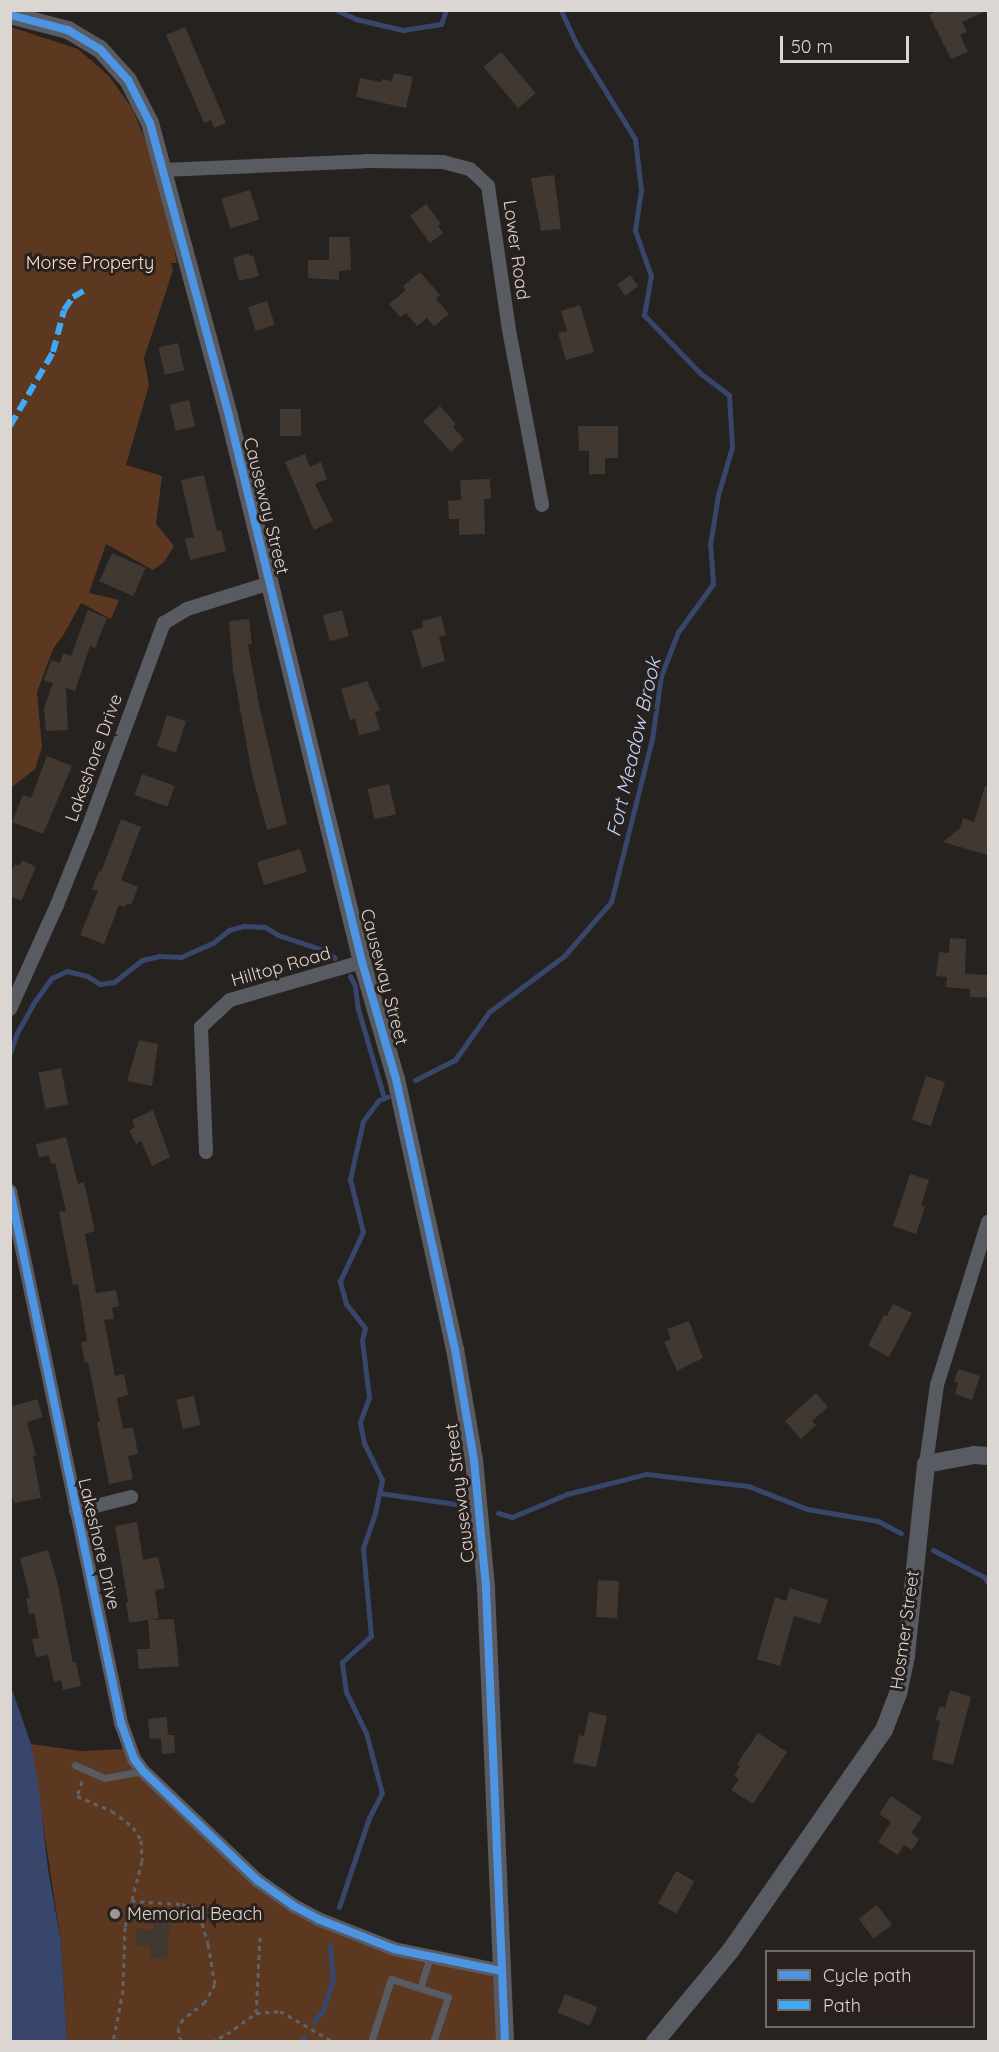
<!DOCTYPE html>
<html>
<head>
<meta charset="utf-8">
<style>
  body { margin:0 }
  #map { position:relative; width:999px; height:2052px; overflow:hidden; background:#262220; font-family:Quicksand,sans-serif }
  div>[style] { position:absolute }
  .green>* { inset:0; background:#5c3820 }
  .water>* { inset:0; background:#38466c }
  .stream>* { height:5px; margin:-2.5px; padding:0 2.5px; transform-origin:2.5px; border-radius:2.5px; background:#38466c }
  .building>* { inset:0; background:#413831; transform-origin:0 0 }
  .path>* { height:3px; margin-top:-1.5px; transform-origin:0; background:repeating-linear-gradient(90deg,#606267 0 4.5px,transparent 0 9px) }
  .service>* { height:7px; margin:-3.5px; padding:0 3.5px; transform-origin:3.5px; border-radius:3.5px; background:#595b63 }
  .minor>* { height:14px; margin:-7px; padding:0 7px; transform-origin:7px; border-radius:7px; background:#595b63 }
  .tertiary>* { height:18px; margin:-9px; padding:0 9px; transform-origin:9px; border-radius:9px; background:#595b63 }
  .quiet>* { height:6px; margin-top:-3px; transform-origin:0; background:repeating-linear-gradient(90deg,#3fa9f5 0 12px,transparent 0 18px) }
  .cycleway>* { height:8px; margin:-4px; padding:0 4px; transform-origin:4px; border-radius:4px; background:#4d94e3 }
  .dots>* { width:16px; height:16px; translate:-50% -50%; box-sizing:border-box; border:3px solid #29211d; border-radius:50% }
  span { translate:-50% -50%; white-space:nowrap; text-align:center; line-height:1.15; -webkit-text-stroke:6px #29211d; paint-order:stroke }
  .street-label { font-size:18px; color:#dbd6d2 }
  .park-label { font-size:18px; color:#fcdecc }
  .poi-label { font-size:18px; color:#dbd6d2 }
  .left { translate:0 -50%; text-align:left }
  .water-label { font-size:20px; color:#c3d5ff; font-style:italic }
  .frame { position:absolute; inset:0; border:12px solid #dbd6d2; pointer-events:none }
  .legend { position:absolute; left:765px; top:1950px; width:210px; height:78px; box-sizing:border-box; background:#29211d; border:2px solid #706965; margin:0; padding:8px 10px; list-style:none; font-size:18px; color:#dbd6d2 }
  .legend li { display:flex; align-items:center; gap:12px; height:30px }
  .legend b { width:30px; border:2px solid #706965 }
  .scale { position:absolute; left:780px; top:36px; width:129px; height:27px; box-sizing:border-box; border:3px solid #dbd6d2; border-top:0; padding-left:8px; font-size:18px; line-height:21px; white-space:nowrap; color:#dbd6d2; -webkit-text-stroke:4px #29211d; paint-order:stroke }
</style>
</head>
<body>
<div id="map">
  <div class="green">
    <div style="clip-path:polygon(11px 27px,78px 49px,109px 76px,132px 108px,160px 174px,177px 263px,171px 263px,173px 270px,144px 358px,149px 385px,126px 465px,162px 476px,156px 524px,174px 546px,164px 562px,153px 570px,106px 544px,89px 593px,119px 600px,111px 619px,81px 603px,64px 634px,53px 649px,37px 692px,42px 747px,35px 769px,11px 788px)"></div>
    <div style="clip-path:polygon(31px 1744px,81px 1751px,128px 1749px,257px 1880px,371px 1941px,501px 1971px,505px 2041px,67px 2041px,61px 1943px)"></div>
  </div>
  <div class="water">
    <div style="clip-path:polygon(10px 1684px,31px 1744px,38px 1782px,48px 1869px,61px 1943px,67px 2041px,11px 2041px)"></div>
  </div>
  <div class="stream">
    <div style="left:336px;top:10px;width:22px;rotate:24deg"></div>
    <div style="left:356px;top:19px;width:48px;rotate:13.2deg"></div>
    <div style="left:403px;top:30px;width:38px;rotate:-9deg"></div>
    <div style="left:441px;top:24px;width:15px;rotate:-70deg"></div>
    <div style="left:350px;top:976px;width:11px;rotate:63deg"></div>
    <div style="left:355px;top:986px;width:23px;rotate:83deg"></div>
    <div style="left:358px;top:1009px;width:93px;rotate:73.7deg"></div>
    <div style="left:10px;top:1053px;width:21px;rotate:-71deg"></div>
    <div style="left:17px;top:1033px;width:37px;rotate:-61deg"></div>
    <div style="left:35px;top:1001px;width:29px;rotate:-54deg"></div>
    <div style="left:52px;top:978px;width:17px;rotate:-25deg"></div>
    <div style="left:67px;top:971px;width:21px;rotate:14deg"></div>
    <div style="left:87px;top:976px;width:15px;rotate:32deg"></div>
    <div style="left:100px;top:984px;width:14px;rotate:-8deg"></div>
    <div style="left:114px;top:982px;width:36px;rotate:-38deg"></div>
    <div style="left:142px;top:960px;width:18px;rotate:-13deg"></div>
    <div style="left:160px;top:956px;width:21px;rotate:3deg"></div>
    <div style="left:181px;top:957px;width:35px;rotate:-24deg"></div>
    <div style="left:213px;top:943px;width:21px;rotate:-39deg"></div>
    <div style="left:229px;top:930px;width:16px;rotate:-15deg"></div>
    <div style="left:244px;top:926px;width:21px;rotate:3deg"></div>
    <div style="left:265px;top:927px;width:15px;rotate:32deg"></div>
    <div style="left:278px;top:935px;width:47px;rotate:18.4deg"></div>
    <div style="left:323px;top:950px;width:14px;rotate:34deg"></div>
    <div style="left:415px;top:1080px;width:45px;rotate:-26.6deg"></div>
    <div style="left:455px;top:1060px;width:59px;rotate:-54.7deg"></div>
    <div style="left:489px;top:1012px;width:94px;rotate:-36.7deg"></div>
    <div style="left:564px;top:956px;width:72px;rotate:-49deg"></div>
    <div style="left:611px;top:902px;width:168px;rotate:-75.9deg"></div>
    <div style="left:652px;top:739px;width:64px;rotate:-81.9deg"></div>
    <div style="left:661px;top:676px;width:47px;rotate:-68.9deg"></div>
    <div style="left:678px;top:632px;width:59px;rotate:-53.9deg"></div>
    <div style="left:713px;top:584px;width:39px;rotate:-94deg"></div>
    <div style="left:710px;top:545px;width:51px;rotate:-80.9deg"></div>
    <div style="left:718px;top:495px;width:50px;rotate:-73.7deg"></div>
    <div style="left:732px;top:447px;width:52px;rotate:-93.3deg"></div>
    <div style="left:729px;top:395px;width:36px;rotate:-143deg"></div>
    <div style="left:700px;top:373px;width:81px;rotate:-134deg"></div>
    <div style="left:644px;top:315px;width:40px;rotate:-80deg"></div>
    <div style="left:651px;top:276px;width:49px;rotate:-109.2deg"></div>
    <div style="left:635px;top:230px;width:40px;rotate:-81.5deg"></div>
    <div style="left:641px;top:190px;width:51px;rotate:-96.7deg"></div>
    <div style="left:635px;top:139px;width:110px;rotate:-121.7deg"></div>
    <div style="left:577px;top:45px;width:38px;rotate:-115deg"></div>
    <div style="left:379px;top:1493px;width:84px;rotate:8.2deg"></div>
    <div style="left:498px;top:1513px;width:15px;rotate:16deg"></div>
    <div style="left:512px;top:1517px;width:60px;rotate:-22.7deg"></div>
    <div style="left:567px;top:1494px;width:81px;rotate:-14.2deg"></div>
    <div style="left:646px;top:1474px;width:103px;rotate:6.7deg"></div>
    <div style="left:748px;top:1486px;width:63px;rotate:21.3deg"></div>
    <div style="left:807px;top:1509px;width:72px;rotate:9.6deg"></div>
    <div style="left:878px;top:1521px;width:26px;rotate:28deg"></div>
    <div style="left:933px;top:1550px;width:58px;rotate:27.9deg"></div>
    <div style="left:984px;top:1577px;width:7px;rotate:56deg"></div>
    <div style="left:339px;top:1907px;width:94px;rotate:-71.4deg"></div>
    <div style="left:369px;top:1818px;width:28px;rotate:-63deg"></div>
    <div style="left:382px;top:1793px;width:62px;rotate:-104.9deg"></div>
    <div style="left:366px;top:1733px;width:46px;rotate:-116deg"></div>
    <div style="left:346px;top:1692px;width:30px;rotate:-98deg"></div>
    <div style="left:342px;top:1662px;width:39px;rotate:-42deg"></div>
    <div style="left:371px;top:1636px;width:88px;rotate:-95.2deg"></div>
    <div style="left:363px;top:1548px;width:37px;rotate:-71deg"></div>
    <div style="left:375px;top:1513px;width:34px;rotate:-78deg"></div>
    <div style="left:382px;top:1480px;width:41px;rotate:-115.9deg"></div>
    <div style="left:364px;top:1443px;width:21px;rotate:-101deg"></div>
    <div style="left:360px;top:1422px;width:27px;rotate:-70deg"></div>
    <div style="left:369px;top:1397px;width:57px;rotate:-97deg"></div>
    <div style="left:362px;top:1340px;width:12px;rotate:-76deg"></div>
    <div style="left:365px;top:1328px;width:31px;rotate:-128deg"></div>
    <div style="left:346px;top:1304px;width:24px;rotate:-105deg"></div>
    <div style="left:340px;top:1281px;width:54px;rotate:-64.9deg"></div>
    <div style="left:363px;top:1232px;width:55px;rotate:-103.8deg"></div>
    <div style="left:350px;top:1179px;width:59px;rotate:-77.4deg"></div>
    <div style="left:363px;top:1121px;width:26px;rotate:-53deg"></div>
    <div style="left:379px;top:1100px;width:9px;rotate:-21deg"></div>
    <div style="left:314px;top:2022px;width:15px;rotate:-53deg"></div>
    <div style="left:323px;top:2010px;width:32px;rotate:-72deg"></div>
    <div style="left:333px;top:1980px;width:36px;rotate:-95deg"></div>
    <div style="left:301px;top:2042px;width:6px;rotate:-59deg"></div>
  </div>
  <div class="building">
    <div style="clip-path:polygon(938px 10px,988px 10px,962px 22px,967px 32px,960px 35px,968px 52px,951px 59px,929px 15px)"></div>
    <div style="clip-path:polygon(185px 27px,226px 123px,214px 128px,211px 120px,204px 123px,166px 35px)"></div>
    <div style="left:501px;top:52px;width:54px;height:23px;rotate:50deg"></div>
    <div style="clip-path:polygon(394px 73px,413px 77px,406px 108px,356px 97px,360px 78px,381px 82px,382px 79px,392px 81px)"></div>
    <div style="clip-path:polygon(554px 175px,561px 229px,541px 231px,531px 178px)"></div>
    <div style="left:250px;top:190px;width:31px;height:30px;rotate:73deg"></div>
    <div style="clip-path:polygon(426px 204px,441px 224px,438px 226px,443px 233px,430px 243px,410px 216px)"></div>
    <div style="clip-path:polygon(329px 237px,350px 237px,351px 270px,339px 271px,339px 280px,308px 278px,308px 260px,329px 260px)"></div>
    <div style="clip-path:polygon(249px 253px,250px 256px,253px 255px,259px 276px,239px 281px,233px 258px)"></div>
    <div style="clip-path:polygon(420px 272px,440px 295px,436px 299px,449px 314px,434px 326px,427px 318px,417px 326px,406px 313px,400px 317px,389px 304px,406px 290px,403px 286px)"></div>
    <div style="left:630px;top:275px;width:14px;height:16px;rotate:54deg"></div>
    <div style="left:267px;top:301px;width:25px;height:20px;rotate:72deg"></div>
    <div style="clip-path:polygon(580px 305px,594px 352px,566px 360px,558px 333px,567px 331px,561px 311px)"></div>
    <div style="left:178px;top:343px;width:28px;height:20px;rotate:77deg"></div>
    <div style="left:189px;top:400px;width:27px;height:20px;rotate:77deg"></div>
    <div style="clip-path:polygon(440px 406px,456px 424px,453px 427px,464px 439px,451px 452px,423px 421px)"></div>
    <div style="left:280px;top:409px;width:21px;height:27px"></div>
    <div style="clip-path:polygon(578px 426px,618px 426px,618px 458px,605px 458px,605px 474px,589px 474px,589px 451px,579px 451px)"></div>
    <div style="clip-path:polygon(305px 454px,310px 467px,321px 462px,327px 479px,315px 484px,333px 521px,314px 530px,285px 462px)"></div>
    <div style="clip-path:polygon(204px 475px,217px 531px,221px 530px,226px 551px,190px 560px,185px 539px,194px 537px,181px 480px)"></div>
    <div style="clip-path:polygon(490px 479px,491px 499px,484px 499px,485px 534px,459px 535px,459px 519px,449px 519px,448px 501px,461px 500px,460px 480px)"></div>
    <div style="left:112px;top:553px;width:37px;height:31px;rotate:24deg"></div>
    <div style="clip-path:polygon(88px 610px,107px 618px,95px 648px,90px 646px,75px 691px,66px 688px,68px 730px,46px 731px,44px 708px,53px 683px,44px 680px,51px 660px,60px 663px,63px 653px,71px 656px)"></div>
    <div style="left:342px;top:610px;width:27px;height:20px;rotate:75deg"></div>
    <div style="clip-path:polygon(441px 616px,446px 635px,439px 637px,445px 661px,422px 668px,412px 631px,423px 627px,422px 621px)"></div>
    <div style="clip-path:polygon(249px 619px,252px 644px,248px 645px,260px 709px,287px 824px,267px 830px,252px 774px,233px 670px,229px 621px)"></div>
    <div style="clip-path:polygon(367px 681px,380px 710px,375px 712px,380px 730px,359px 735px,355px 719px,350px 720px,341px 689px)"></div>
    <div style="left:167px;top:715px;width:20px;height:33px;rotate:18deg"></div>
    <div style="clip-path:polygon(47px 756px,72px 766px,43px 834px,12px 822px,23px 795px,31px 798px)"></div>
    <div style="left:142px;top:774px;width:35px;height:22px;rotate:20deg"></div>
    <div style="left:389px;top:784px;width:31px;height:22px;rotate:77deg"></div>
    <div style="clip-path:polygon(985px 786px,988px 787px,988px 855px,943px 842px,960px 828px,963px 818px,974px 822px)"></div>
    <div style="clip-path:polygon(121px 819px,141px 827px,121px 880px,138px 887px,131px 905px,127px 903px,125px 907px,119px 905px,104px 944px,80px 935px,98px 891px,92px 889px,99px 871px,101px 872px)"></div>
    <div style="left:300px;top:849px;width:24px;height:45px;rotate:73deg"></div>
    <div style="clip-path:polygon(22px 860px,36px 867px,21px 901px,10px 896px,10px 873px,15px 864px,19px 866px)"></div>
    <div style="clip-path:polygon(950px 938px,966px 939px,965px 974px,988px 975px,988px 998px,970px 997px,970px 989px,946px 987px,947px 977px,936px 976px,939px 952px,949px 953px)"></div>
    <div style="clip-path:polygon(139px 1040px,158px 1044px,152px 1086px,127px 1081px)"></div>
    <div style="left:61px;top:1068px;width:37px;height:23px;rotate:79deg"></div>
    <div style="left:926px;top:1076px;width:20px;height:46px;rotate:18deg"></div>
    <div style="clip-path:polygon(153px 1110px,170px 1157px,152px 1166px,141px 1141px,136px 1144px,129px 1130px,135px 1127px,132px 1120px)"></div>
    <div style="clip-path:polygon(66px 1137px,78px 1184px,84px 1182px,95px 1231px,85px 1234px,96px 1293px,116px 1290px,119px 1306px,112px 1308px,114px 1319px,104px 1320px,115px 1376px,124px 1374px,128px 1395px,117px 1398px,123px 1429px,133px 1427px,138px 1454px,128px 1456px,133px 1479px,109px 1484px,97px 1422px,100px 1422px,88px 1362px,85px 1363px,81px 1342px,87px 1341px,78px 1284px,73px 1285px,59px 1212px,66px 1211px,55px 1163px,51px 1164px,49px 1155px,39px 1158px,36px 1144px)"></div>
    <div style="clip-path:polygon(910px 1174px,929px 1180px,921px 1205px,925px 1207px,916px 1234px,893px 1226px)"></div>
    <div style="clip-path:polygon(893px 1304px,912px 1313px,889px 1357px,868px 1346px,884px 1315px,887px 1316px)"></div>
    <div style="clip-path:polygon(689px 1321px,703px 1358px,677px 1371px,664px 1342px,671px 1339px,667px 1329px)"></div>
    <div style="clip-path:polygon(958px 1369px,980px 1376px,972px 1400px,955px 1394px,958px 1383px,954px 1382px)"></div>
    <div style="clip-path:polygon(816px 1393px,828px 1407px,812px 1421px,816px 1425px,801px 1439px,785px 1421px)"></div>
    <div style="left:194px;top:1396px;width:30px;height:18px;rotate:78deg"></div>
    <div style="clip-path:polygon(37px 1399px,43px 1417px,27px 1422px,36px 1455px,33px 1456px,41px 1498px,14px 1503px,10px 1488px,10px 1407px)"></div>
    <div style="clip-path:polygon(137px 1522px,143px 1560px,158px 1557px,165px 1588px,155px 1590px,159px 1618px,150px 1620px,174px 1619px,179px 1666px,139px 1669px,137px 1649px,150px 1649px,148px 1620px,129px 1623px,126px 1602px,128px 1602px,115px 1526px)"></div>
    <div style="clip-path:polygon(48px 1550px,58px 1585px,73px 1663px,76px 1662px,81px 1686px,63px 1690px,61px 1680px,54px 1682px,48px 1655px,36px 1657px,32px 1639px,39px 1638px,34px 1613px,29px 1614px,26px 1598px,30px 1598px,20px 1558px)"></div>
    <div style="left:598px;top:1580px;width:21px;height:37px;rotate:3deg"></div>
    <div style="clip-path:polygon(790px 1588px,828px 1600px,820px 1624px,794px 1616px,780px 1666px,757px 1659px,775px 1597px,786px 1601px)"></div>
    <div style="clip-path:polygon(950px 1690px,971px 1697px,953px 1765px,932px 1759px,940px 1721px,935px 1720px,940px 1706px,945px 1708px)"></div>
    <div style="clip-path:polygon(589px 1712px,607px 1716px,596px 1767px,573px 1763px,579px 1735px,584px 1736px)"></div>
    <div style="clip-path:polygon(167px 1717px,168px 1735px,174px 1735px,175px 1753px,162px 1754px,161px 1738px,150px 1739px,148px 1719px)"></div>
    <div style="clip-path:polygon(758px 1733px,787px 1752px,753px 1804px,731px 1790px,739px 1779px,734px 1776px,740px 1766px,737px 1764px)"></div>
    <div style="clip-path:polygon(891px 1796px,922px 1817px,911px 1833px,919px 1839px,912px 1850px,904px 1845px,898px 1855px,878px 1842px,891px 1822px,879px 1814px)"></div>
    <div style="left:676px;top:1871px;width:21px;height:37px;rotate:29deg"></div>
    <div style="left:877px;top:1905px;width:25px;height:23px;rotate:53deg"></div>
    <div style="clip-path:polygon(154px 1921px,170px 1922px,167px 1959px,150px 1958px,151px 1947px,135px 1946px,137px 1928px,153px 1930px)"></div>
    <div style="left:565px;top:1994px;width:35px;height:20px;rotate:22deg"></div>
  </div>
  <div class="path">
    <div style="left:82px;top:1781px;width:16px;rotate:108deg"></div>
    <div style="left:77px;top:1796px;width:38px;rotate:23deg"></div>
    <div style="left:112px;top:1811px;width:26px;rotate:37deg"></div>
    <div style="left:133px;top:1827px;width:15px;rotate:58deg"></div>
    <div style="left:141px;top:1840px;width:21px;rotate:87deg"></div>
    <div style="left:142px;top:1861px;width:68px;rotate:104.4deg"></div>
    <div style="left:125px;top:1927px;width:63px;rotate:91.8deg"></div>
    <div style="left:123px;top:1990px;width:53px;rotate:100.9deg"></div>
    <div style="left:131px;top:1901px;width:51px;rotate:3.4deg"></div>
    <div style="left:182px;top:1904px;width:11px;rotate:15deg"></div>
    <div style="left:193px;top:1907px;width:18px;rotate:61deg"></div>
    <div style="left:202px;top:1923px;width:22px;rotate:74deg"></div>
    <div style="left:208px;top:1944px;width:41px;rotate:80.1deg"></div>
    <div style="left:215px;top:1984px;width:21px;rotate:119deg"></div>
    <div style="left:205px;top:2002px;width:28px;rotate:142deg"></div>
    <div style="left:183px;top:2019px;width:10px;rotate:119deg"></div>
    <div style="left:178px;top:2028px;width:11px;rotate:80deg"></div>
    <div style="left:180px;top:2039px;width:4px;rotate:45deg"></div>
    <div style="left:256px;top:2013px;width:76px;rotate:-87deg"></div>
    <div style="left:211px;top:2042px;width:18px;rotate:-27deg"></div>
    <div style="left:227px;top:2034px;width:36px;rotate:-36deg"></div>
    <div style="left:256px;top:2013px;width:24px;rotate:-5deg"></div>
    <div style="left:280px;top:2011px;width:62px;rotate:29.9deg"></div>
  </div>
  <div class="service">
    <div style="left:75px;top:1765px;width:32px;rotate:24deg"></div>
    <div style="left:104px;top:1778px;width:40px;rotate:-10deg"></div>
    <div style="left:420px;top:1988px;width:33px;rotate:-72deg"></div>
    <div style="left:371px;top:2042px;width:66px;rotate:-72.4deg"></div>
    <div style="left:391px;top:1979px;width:60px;rotate:17.5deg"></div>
    <div style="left:448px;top:1997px;width:47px;rotate:108.4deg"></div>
  </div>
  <div class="minor">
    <div style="left:163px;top:170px;width:203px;rotate:-2.5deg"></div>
    <div style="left:366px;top:161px;width:77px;rotate:0.7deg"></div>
    <div style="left:443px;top:162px;width:28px;rotate:15deg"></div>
    <div style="left:470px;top:169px;width:25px;rotate:43deg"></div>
    <div style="left:488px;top:186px;width:146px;rotate:81.7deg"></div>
    <div style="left:509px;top:330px;width:178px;rotate:79.3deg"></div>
    <div style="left:10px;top:1009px;width:114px;rotate:-65.7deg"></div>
    <div style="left:57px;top:905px;width:83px;rotate:-68.1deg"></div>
    <div style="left:88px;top:828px;width:219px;rotate:-69.7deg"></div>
    <div style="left:164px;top:623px;width:27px;rotate:-31deg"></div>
    <div style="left:187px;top:609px;width:87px;rotate:-17.4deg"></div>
    <div style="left:206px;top:1152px;width:125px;rotate:-92.3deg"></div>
    <div style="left:201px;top:1027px;width:40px;rotate:-43deg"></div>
    <div style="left:230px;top:1000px;width:137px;rotate:-16.1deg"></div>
    <div style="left:10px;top:1191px;width:543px;rotate:78.21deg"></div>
    <div style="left:121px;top:1723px;width:38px;rotate:70deg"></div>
    <div style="left:134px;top:1759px;width:15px;rotate:53deg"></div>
    <div style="left:143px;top:1771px;width:158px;rotate:43.7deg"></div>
    <div style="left:257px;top:1880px;width:45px;rotate:35.1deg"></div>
    <div style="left:294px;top:1906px;width:27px;rotate:28deg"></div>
    <div style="left:318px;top:1919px;width:82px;rotate:21.5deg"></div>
    <div style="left:394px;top:1949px;width:109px;rotate:11.6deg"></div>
    <div style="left:926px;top:1464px;width:80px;rotate:-82.1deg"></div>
    <div style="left:937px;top:1385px;width:171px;rotate:-72.6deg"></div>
    <div style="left:76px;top:1511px;width:57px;rotate:-14.3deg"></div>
  </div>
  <div class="tertiary">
    <div style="left:10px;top:15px;width:60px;rotate:14.5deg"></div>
    <div style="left:68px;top:30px;width:37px;rotate:31deg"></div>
    <div style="left:100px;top:49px;width:42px;rotate:47.9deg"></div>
    <div style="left:128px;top:80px;width:48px;rotate:62.9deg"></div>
    <div style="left:150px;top:123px;width:303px;rotate:74.9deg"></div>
    <div style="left:229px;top:416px;width:562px;rotate:76.31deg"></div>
    <div style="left:362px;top:962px;width:122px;rotate:73.8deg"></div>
    <div style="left:396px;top:1079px;width:276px;rotate:77.7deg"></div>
    <div style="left:455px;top:1349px;width:113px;rotate:80.3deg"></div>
    <div style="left:474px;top:1460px;width:129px;rotate:84.6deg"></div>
    <div style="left:486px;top:1588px;width:454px;rotate:87.6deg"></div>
    <div style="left:655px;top:2042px;width:119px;rotate:-50.4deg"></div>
    <div style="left:731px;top:1950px;width:268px;rotate:-55.2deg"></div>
    <div style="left:884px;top:1730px;width:39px;rotate:-69deg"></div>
    <div style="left:898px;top:1694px;width:40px;rotate:-78deg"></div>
    <div style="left:906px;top:1655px;width:192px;rotate:-84deg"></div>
    <div style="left:926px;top:1464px;width:49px;rotate:-10.6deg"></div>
    <div style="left:974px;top:1455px;width:14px;rotate:4deg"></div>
  </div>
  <div class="quiet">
    <div style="left:10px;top:426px;width:86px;rotate:-59.8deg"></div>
    <div style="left:53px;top:352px;width:43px;rotate:-75.3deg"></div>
    <div style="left:64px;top:310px;width:16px;rotate:-55deg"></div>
    <div style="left:73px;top:297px;width:16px;rotate:-30deg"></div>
  </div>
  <div class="cycleway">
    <div style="left:10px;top:15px;width:60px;rotate:14.5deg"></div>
    <div style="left:68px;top:30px;width:37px;rotate:31deg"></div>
    <div style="left:100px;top:49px;width:42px;rotate:47.9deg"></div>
    <div style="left:128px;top:80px;width:48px;rotate:62.9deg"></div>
    <div style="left:150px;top:123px;width:303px;rotate:74.9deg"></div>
    <div style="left:229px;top:416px;width:562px;rotate:76.31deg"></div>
    <div style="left:362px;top:962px;width:122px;rotate:73.8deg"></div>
    <div style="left:396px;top:1079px;width:276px;rotate:77.7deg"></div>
    <div style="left:455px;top:1349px;width:113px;rotate:80.3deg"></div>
    <div style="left:474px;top:1460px;width:129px;rotate:84.6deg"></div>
    <div style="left:486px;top:1588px;width:454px;rotate:87.6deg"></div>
    <div style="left:10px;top:1191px;width:543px;rotate:78.21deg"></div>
    <div style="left:121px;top:1723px;width:38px;rotate:70deg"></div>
    <div style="left:134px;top:1759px;width:15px;rotate:53deg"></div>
    <div style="left:143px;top:1771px;width:158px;rotate:43.7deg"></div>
    <div style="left:257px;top:1880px;width:45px;rotate:35.1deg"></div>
    <div style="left:294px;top:1906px;width:27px;rotate:28deg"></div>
    <div style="left:318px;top:1919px;width:82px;rotate:21.5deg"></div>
    <div style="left:394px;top:1949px;width:109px;rotate:11.6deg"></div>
  </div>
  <div class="dots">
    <div style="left:115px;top:1914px;background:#9c9794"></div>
  </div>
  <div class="street-label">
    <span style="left:516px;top:250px;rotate:82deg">Lower Road</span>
    <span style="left:266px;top:506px;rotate:76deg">Causeway Street</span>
    <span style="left:94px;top:758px;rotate:-70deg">Lakeshore Drive</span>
    <span style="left:281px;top:967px;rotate:-16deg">Hilltop Road</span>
    <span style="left:384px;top:977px;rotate:75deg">Causeway Street</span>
    <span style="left:460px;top:1493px;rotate:-97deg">Causeway Street</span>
    <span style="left:99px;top:1544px;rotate:77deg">Lakeshore Drive</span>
    <span style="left:905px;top:1630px;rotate:-82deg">Hosmer Street</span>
  </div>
  <div class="park-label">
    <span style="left:90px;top:263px">Morse Property</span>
  </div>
  <div class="poi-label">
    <span class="left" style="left:127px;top:1914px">Memorial Beach</span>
  </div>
  <div class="water-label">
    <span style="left:633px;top:747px;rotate:-77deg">Fort Meadow Brook</span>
  </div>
  <div class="frame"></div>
  <ul class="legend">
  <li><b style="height:8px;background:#4d94e3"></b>Cycle path</li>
  <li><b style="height:8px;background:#3fa9f5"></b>Path</li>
  </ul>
  <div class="scale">50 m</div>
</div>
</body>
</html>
